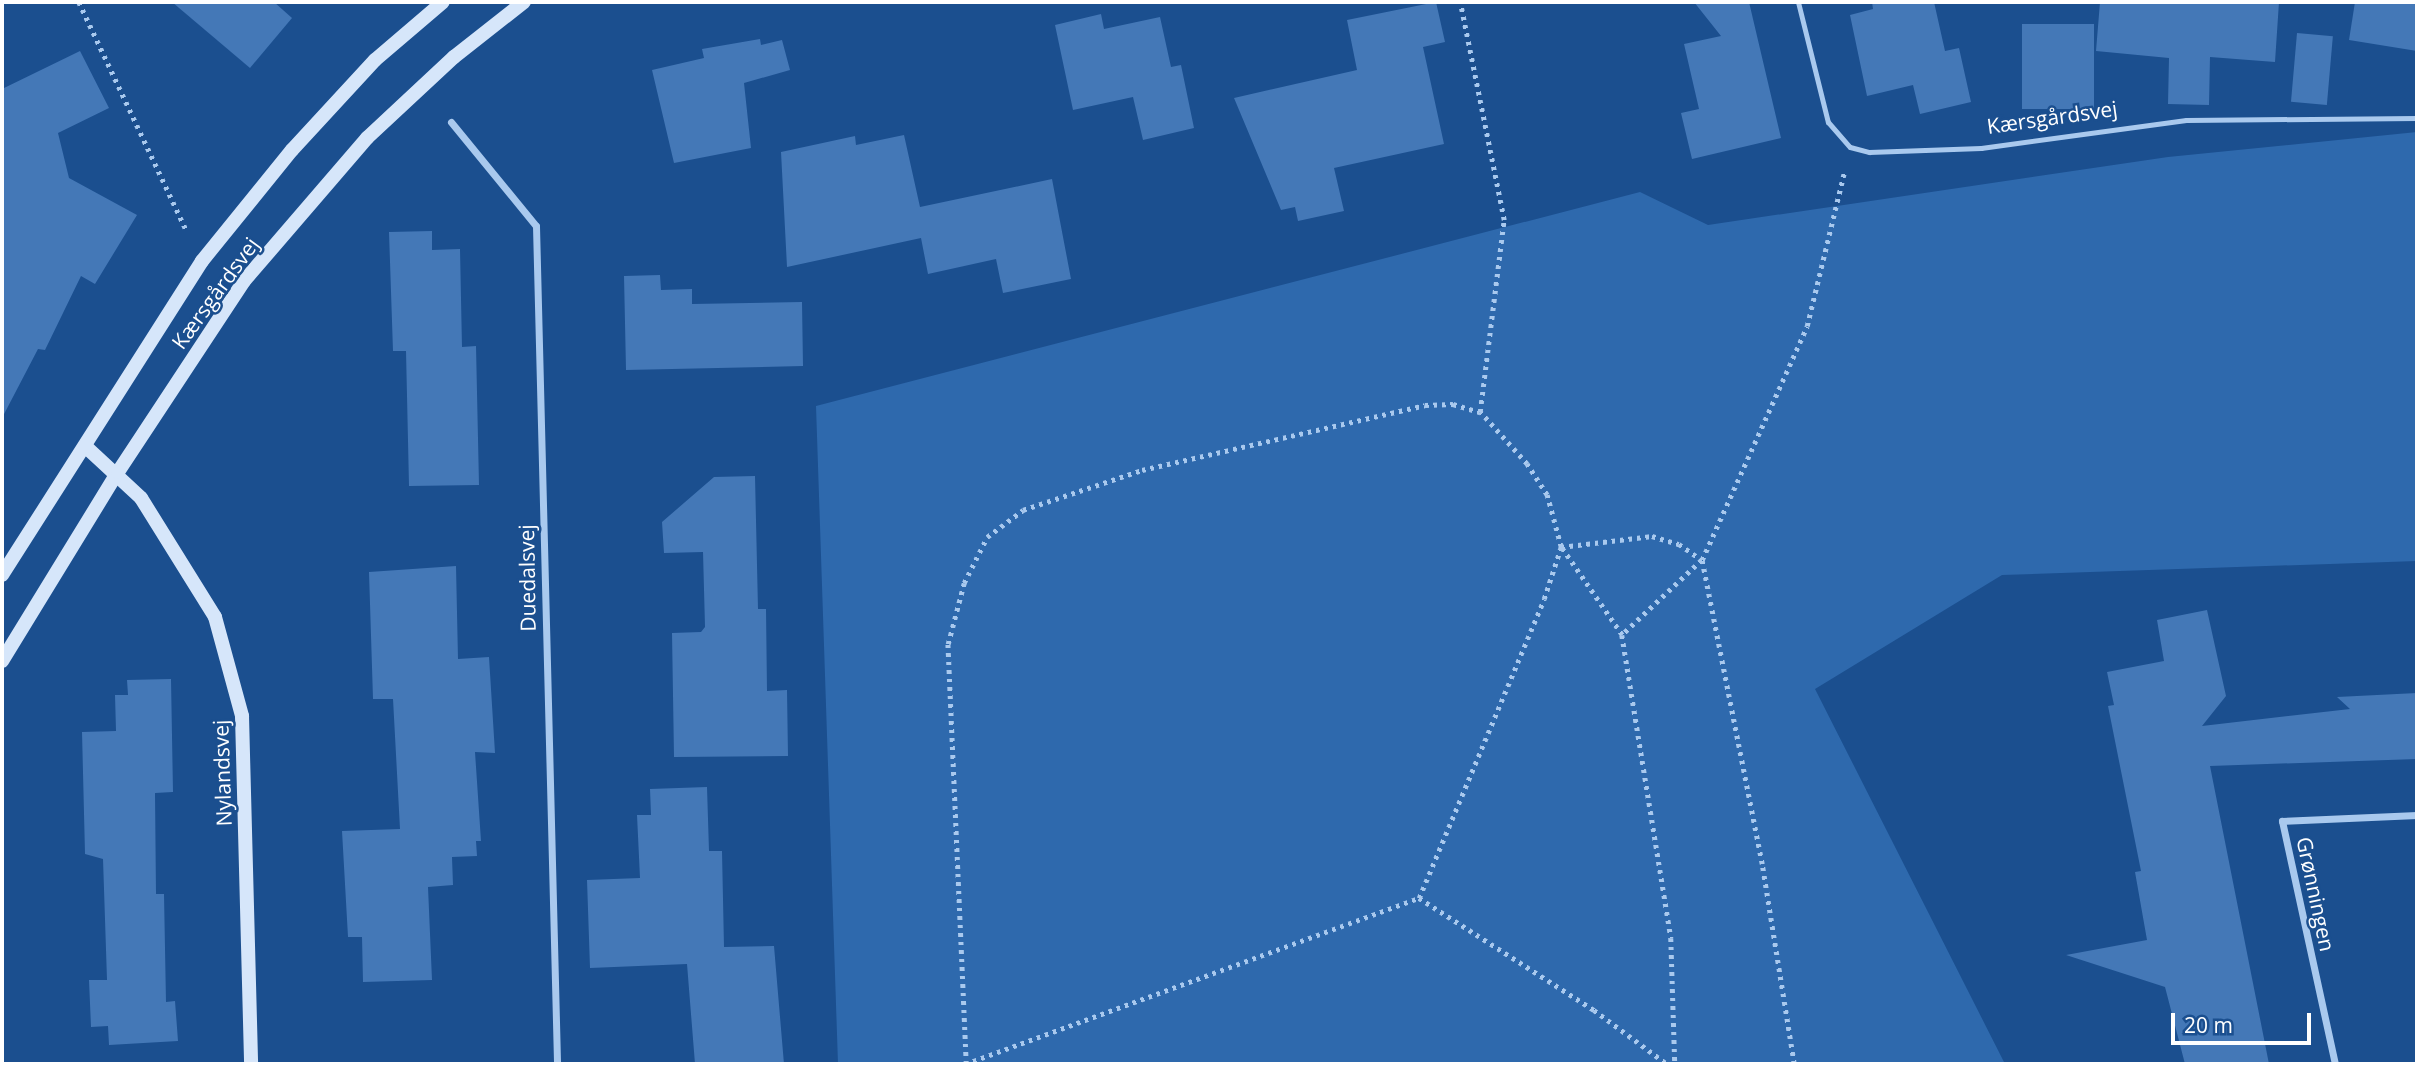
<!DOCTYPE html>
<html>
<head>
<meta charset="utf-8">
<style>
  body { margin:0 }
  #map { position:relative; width:2419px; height:1066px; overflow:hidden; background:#1b4f8f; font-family:"Open Sans",sans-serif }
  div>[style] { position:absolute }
  .green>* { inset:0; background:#2e69ad }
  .building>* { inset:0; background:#4478b7; transform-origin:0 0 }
  .path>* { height:4.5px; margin-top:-2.25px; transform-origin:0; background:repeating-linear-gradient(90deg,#a9c9ee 0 3.5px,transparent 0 8.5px) }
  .lane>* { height:5px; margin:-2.5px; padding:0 2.5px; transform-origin:2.5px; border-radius:2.5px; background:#a9c9ee }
  .street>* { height:7px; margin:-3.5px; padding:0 3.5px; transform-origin:3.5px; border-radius:3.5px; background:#a9c9ee }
  .secondary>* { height:14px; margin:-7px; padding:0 7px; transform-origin:7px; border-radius:7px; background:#d6e6fa }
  span { translate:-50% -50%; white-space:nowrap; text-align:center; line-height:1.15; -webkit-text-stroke:5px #1b4f8f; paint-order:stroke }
  .street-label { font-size:21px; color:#fff }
  .frame { position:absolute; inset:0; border:4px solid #fff; pointer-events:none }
  .scale { position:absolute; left:2171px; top:1013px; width:140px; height:32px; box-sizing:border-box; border:4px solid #fff; border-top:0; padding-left:9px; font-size:21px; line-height:24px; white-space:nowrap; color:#fff; -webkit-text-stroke:5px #1b4f8f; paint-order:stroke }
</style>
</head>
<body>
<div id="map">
  <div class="green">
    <div style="clip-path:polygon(2417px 132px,2417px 561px,2002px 575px,1815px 689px,2005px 1064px,838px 1064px,816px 406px,1640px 192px,1708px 225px,2168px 157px)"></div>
  </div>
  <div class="building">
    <div style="clip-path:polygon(172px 2px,274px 2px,292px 18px,250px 68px)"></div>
    <div style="clip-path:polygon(1436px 2px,1445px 42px,1423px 47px,1444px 144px,1334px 168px,1344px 211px,1298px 221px,1295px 207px,1281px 210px,1234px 98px,1357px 70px,1347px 20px)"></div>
    <div style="clip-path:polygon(1694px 2px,1749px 2px,1781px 138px,1692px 159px,1681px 113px,1699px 109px,1684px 44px,1721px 36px)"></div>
    <div style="clip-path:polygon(1872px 2px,1934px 2px,1945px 51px,1959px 48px,1971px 102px,1920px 114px,1913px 85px,1867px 96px,1850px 15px,1873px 9px)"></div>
    <div style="clip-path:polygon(2100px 2px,2279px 2px,2275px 62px,2210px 57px,2209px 105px,2168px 104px,2169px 58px,2096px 51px)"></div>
    <div style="clip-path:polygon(2355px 2px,2417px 2px,2417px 51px,2349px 40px)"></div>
    <div style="clip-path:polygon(1101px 14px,1104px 29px,1160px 17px,1171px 67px,1181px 65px,1194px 128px,1143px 140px,1133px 97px,1073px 110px,1055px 25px)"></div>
    <div style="left:2022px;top:24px;width:72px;height:85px"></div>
    <div style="left:2297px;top:33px;width:36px;height:69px;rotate:5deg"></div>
    <div style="clip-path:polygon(760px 39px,761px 45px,782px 40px,790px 70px,744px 83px,751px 148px,674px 163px,652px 70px,704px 58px,702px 49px)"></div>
    <div style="clip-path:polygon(80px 51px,109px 108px,58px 133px,69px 178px,137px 215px,95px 284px,81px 276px,45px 350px,38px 349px,2px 418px,2px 89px)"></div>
    <div style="clip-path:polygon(904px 135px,920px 207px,1052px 179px,1071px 279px,1003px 293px,996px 259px,928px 274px,921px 238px,787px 267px,781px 152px,855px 136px,856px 145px)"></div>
    <div style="clip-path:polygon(432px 231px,432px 250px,460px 249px,462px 347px,476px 346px,479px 485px,409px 486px,406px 351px,393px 351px,389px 232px)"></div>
    <div style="clip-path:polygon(660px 275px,661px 290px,692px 289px,692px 304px,802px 302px,803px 366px,626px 370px,624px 276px)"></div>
    <div style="clip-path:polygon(755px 476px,758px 609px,766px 609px,767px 691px,787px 690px,788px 756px,674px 757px,672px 633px,701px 632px,705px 627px,703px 552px,664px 553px,662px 522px,714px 477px)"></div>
    <div style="clip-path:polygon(456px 566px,458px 659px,489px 657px,495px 753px,475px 752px,481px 841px,476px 841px,477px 856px,452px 857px,453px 885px,428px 887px,432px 980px,363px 982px,362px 937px,348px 937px,342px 831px,400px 829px,393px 699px,373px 699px,369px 572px)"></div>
    <div style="clip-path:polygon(2207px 610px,2226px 696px,2202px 726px,2350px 709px,2337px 697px,2417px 693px,2417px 759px,2210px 766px,2269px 1064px,2185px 1064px,2165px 987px,2066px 955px,2147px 940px,2135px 872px,2141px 871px,2108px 706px,2114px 705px,2107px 672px,2164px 661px,2157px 620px)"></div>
    <div style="clip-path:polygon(171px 679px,173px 792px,155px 793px,156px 894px,164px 894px,166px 1002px,175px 1001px,178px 1041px,109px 1045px,108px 1026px,91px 1027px,89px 980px,107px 980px,103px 859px,85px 854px,82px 732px,116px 731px,115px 695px,128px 695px,127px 680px)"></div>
    <div style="clip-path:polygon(707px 787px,709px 851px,722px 851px,724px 947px,774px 946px,784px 1064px,695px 1064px,687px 964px,590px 968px,587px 880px,640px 878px,637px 815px,651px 815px,650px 789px)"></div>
  </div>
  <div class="path">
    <div style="left:79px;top:2px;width:251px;rotate:64.8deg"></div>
    <div style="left:1622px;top:635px;width:107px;rotate:-124.7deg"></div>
    <div style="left:1561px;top:547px;width:92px;rotate:-6.9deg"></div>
    <div style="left:1652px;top:536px;width:28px;rotate:17deg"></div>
    <div style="left:1679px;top:544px;width:28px;rotate:35deg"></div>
    <div style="left:1702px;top:560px;width:110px;rotate:136.8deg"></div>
    <div style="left:1622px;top:635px;width:307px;rotate:80.8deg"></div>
    <div style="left:1671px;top:938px;width:126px;rotate:88.2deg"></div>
    <div style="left:1419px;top:898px;width:324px;rotate:-67.3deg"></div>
    <div style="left:1544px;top:599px;width:55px;rotate:-71.9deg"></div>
    <div style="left:1561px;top:547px;width:54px;rotate:-105.1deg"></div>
    <div style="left:1547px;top:495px;width:37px;rotate:-123deg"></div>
    <div style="left:1527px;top:464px;width:70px;rotate:-132.1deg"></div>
    <div style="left:1480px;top:412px;width:193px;rotate:-82.9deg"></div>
    <div style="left:1504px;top:220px;width:222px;rotate:-101.4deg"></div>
    <div style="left:965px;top:1064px;width:483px;rotate:-20.1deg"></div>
    <div style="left:1419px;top:898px;width:208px;rotate:32.6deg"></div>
    <div style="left:1594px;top:1010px;width:91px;rotate:36.5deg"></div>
    <div style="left:966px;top:1064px;width:420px;rotate:-92.5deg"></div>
    <div style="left:948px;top:644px;width:63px;rotate:-75.3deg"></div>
    <div style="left:964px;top:583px;width:51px;rotate:-63.4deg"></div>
    <div style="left:987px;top:537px;width:45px;rotate:-36.9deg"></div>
    <div style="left:1023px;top:510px;width:126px;rotate:-18.6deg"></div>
    <div style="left:1142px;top:470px;width:290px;rotate:-12.9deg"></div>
    <div style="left:1425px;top:405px;width:28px;rotate:-2deg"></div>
    <div style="left:1453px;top:404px;width:28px;rotate:17deg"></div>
    <div style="left:1794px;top:1064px;width:203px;rotate:-99.1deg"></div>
    <div style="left:1762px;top:864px;width:310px;rotate:-101.2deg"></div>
    <div style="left:1702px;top:560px;width:256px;rotate:-65.8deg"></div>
    <div style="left:1807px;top:326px;width:157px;rotate:-76.4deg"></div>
  </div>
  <div class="lane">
    <div style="left:1798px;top:2px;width:124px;rotate:76deg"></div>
    <div style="left:1828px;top:122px;width:33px;rotate:49deg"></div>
    <div style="left:1850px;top:147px;width:20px;rotate:15deg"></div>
    <div style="left:1869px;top:152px;width:112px;rotate:-2deg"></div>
    <div style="left:1981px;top:148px;width:207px;rotate:-7.8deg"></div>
    <div style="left:2186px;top:120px;width:231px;rotate:-0.5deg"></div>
  </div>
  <div class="street">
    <div style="left:451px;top:122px;width:134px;rotate:50.7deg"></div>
    <div style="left:536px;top:226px;width:838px;rotate:88.56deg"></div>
    <div style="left:2335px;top:1064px;width:249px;rotate:-102.3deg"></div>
    <div style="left:2282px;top:821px;width:135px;rotate:-2.5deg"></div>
  </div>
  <div class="secondary">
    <div style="left:85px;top:446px;width:76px;rotate:42.9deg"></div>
    <div style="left:141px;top:498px;width:140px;rotate:58.1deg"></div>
    <div style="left:215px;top:617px;width:103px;rotate:74.7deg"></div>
    <div style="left:242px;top:716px;width:348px;rotate:88.5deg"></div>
    <div style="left:2px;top:575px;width:372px;rotate:-57.5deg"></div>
    <div style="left:202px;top:261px;width:143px;rotate:-51deg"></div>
    <div style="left:292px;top:150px;width:122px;rotate:-47.3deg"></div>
    <div style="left:375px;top:60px;width:89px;rotate:-40.5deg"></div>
    <div style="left:2px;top:661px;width:222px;rotate:-58.5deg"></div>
    <div style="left:118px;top:472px;width:229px;rotate:-56.6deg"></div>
    <div style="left:244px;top:281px;width:189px;rotate:-49.3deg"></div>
    <div style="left:367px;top:138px;width:119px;rotate:-43deg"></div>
    <div style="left:454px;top:57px;width:89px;rotate:-38.2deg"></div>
  </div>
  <div class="street-label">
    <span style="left:2052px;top:117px;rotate:-8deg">Kærsgårdsvej</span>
    <span style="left:215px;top:293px;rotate:-54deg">Kærsgårdsvej</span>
    <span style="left:527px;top:578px;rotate:-91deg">Duedalsvej</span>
    <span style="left:222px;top:773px;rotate:-92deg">Nylandsvej</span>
    <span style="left:2316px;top:894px;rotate:78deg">Grønningen</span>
  </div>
  <div class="frame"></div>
  <div class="scale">20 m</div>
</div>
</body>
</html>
